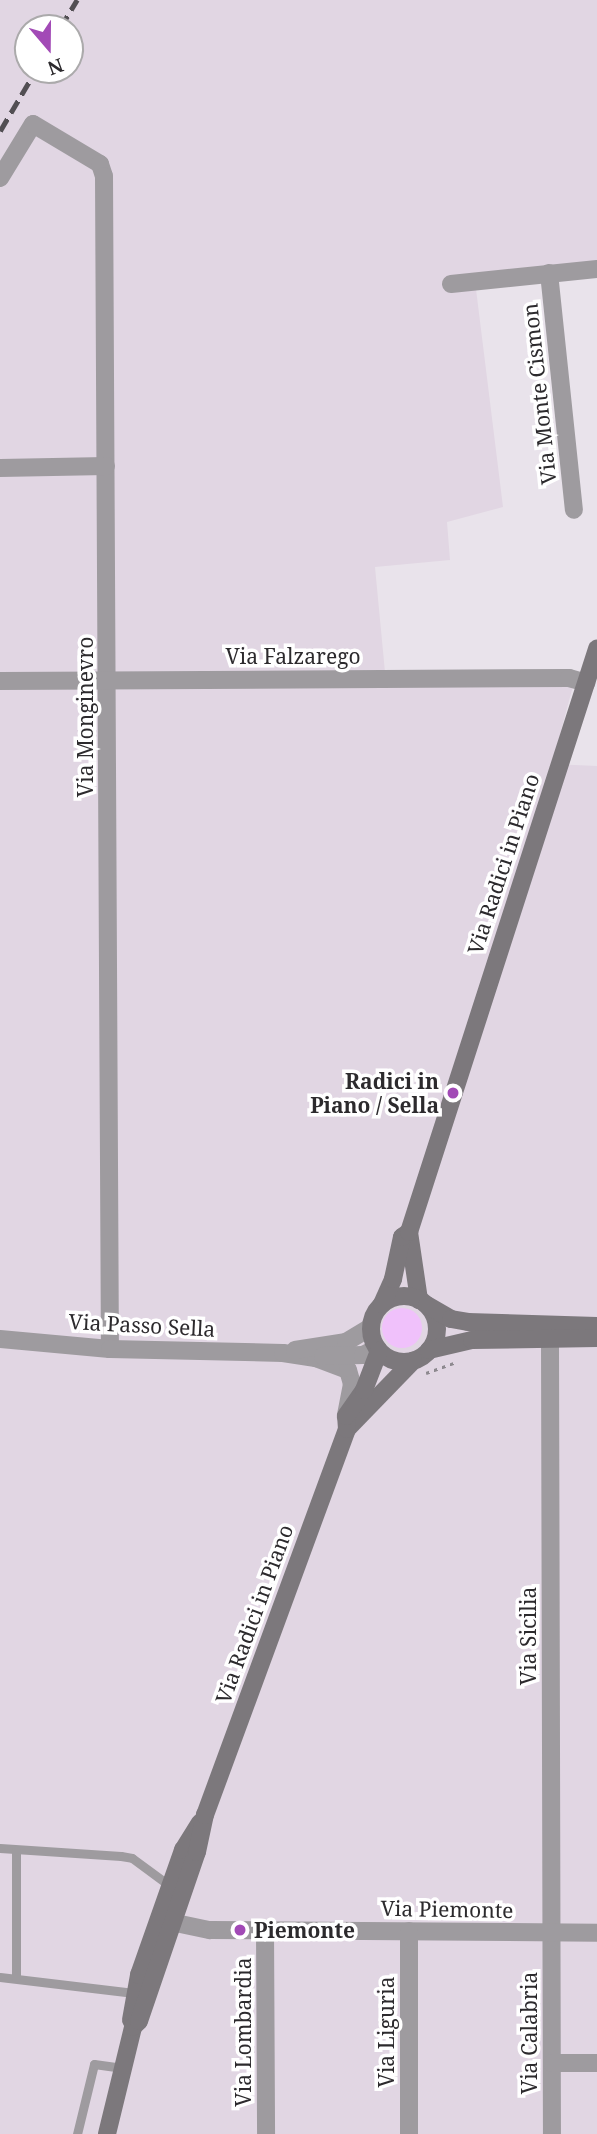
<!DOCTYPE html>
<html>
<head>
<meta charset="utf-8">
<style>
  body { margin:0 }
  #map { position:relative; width:597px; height:2134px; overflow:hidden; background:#e9e3eb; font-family:"Noto Serif",serif }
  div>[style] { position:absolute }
  .built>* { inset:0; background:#e1d6e3 }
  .green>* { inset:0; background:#f0c1fb }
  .round { border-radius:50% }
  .path>* { height:2.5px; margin-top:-1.25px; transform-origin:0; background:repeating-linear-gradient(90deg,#8d898f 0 3.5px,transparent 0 8.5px) }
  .lane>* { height:9px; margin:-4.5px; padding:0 4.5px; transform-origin:4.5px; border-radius:4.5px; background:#9e9b9f }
  .street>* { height:18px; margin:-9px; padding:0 9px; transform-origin:9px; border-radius:9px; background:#9e9b9f }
  .secondary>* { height:18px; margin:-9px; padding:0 9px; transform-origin:9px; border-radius:9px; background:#7c787c }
  .secondary>.ring { margin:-9px; padding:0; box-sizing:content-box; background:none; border:18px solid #7c787c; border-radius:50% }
  .rail>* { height:4.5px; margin-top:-2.25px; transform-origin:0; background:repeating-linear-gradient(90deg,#524f53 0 14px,transparent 0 21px) }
  .dots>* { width:19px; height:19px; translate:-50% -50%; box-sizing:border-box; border:4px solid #fff; border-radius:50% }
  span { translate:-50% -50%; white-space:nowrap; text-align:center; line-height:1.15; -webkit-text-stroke:7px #fff; paint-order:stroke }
  .street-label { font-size:21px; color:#2c2a2d }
  .poi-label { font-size:21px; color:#2c2a2d; font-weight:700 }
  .right { translate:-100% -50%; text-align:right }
  .left { translate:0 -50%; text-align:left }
  .north { position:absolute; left:14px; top:14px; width:70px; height:70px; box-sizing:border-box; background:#fff; border:2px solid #abaaab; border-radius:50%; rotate:160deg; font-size:19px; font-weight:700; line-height:28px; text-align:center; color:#2c2a2d }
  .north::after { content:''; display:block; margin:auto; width:24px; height:32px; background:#a24ab6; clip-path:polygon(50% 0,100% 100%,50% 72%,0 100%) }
</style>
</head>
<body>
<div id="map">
  <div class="built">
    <div style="clip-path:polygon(evenodd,0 0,597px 0,597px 266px,475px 281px,503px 507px,447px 522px,450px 560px,375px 567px,385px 672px,576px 675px,552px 764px,597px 766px,597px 2134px,0 2134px,0 0,28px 28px,70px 28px,70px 70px,28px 70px,28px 28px)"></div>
  </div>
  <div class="green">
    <div class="round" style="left:382px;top:1308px;width:40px;height:40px"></div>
  </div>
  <div class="path">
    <div style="left:426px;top:1373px;width:32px;rotate:-20deg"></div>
  </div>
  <div class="lane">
    <div style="left:0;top:1848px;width:121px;rotate:3.8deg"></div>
    <div style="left:121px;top:1856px;width:11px;rotate:10deg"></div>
    <div style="left:132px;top:1858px;width:47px;rotate:36.4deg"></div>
    <div style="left:0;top:1977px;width:135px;rotate:6.8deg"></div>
    <div style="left:16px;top:1978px;width:128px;rotate:-90deg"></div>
    <div style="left:77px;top:2134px;width:72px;rotate:-76.3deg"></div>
    <div style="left:94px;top:2064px;width:29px;rotate:8deg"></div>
  </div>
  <div class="street">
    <div style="left:0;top:178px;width:63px;rotate:-58.6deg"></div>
    <div style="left:33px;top:124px;width:78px;rotate:30.8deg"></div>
    <div style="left:100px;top:164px;width:13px;rotate:72deg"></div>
    <div style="left:104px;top:176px;width:1173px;rotate:89.71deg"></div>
    <div style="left:549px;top:273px;width:238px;rotate:84deg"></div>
    <div style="left:451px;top:284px;width:147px;rotate:-5.9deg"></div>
    <div style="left:0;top:468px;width:106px;rotate:-1.1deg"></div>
    <div style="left:0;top:681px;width:569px;rotate:-0.3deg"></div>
    <div style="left:569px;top:678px;width:18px;rotate:16deg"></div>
    <div style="left:0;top:1339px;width:110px;rotate:5.2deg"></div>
    <div style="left:110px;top:1349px;width:173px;rotate:1.3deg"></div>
    <div style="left:283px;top:1353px;width:33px;rotate:9deg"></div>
    <div style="left:316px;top:1358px;width:34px;rotate:21deg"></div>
    <div style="left:348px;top:1370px;width:15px;rotate:74deg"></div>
    <div style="left:352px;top:1384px;width:33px;rotate:101deg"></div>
    <div style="left:550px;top:1339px;width:795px;rotate:89.86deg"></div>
    <div style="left:295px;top:1350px;width:52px;rotate:-8.9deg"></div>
    <div style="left:346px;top:1342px;width:29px;rotate:-31deg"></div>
    <div style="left:323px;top:1356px;width:40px;rotate:-1.4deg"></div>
    <div style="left:363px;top:1355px;width:16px;rotate:-27deg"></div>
    <div style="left:171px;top:1922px;width:40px;rotate:12deg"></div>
    <div style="left:210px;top:1930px;width:387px;rotate:0.4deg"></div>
    <div style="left:265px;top:1930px;width:204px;rotate:89.7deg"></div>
    <div style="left:409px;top:1931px;width:203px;rotate:90deg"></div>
    <div style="left:552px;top:2063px;width:45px"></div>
  </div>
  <div class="secondary">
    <div style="left:409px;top:1232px;width:69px;rotate:81.6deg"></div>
    <div class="ring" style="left:371px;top:1296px;width:48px;height:48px"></div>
    <div style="left:382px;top:1304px;width:27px;rotate:-66deg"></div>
    <div style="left:393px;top:1279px;width:43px;rotate:-77.9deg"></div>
    <div style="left:402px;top:1237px;width:9px;rotate:-36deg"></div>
    <div style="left:409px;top:1232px;width:613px;rotate:-72.13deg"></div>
    <div style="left:427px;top:1305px;width:28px;rotate:30deg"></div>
    <div style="left:451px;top:1319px;width:17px;rotate:10deg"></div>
    <div style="left:468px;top:1322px;width:129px;rotate:1.8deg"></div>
    <div style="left:429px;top:1350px;width:44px;rotate:-13.1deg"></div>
    <div style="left:472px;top:1340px;width:125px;rotate:-0.9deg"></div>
    <div style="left:347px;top:1429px;width:95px;rotate:-45.9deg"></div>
    <div style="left:131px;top:2020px;width:46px;rotate:-79.9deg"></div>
    <div style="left:139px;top:1975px;width:133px;rotate:-70.6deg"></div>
    <div style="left:183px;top:1850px;width:32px;rotate:-58deg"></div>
    <div style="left:107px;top:2134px;width:110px;rotate:-76.3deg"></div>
    <div style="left:133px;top:2027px;width:8px;rotate:-45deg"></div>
    <div style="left:139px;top:2021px;width:179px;rotate:-71.1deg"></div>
    <div style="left:197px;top:1852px;width:38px;rotate:-78deg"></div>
    <div style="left:205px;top:1815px;width:411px;rotate:-69.8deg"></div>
    <div style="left:347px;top:1429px;width:13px;rotate:-94deg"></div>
    <div style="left:346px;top:1416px;width:32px;rotate:-55deg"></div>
    <div style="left:364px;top:1390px;width:42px;rotate:-69deg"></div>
  </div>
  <div class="rail">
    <div style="left:60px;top:28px;width:33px;rotate:-59deg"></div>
    <div style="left:0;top:131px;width:71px;rotate:-59.5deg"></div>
  </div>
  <div class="dots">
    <div style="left:453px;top:1093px;background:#a24ab6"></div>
    <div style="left:240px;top:1930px;background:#a24ab6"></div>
  </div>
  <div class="street-label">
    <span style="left:539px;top:394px;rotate:-96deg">Via Monte Cismon</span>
    <span style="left:293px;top:656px">Via Falzarego</span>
    <span style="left:85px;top:717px;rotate:-90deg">Via Monginevro</span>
    <span style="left:503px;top:864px;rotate:-72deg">Via Radici in Piano</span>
    <span style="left:142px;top:1325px;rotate:3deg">Via Passo Sella</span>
    <span style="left:254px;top:1614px;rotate:-70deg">Via Radici in Piano</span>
    <span style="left:528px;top:1636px;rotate:-90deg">Via Sicilia</span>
    <span style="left:447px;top:1909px;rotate:1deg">Via Piemonte</span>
    <span style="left:243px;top:2032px;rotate:-90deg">Via Lombardia</span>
    <span style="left:386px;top:2032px;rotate:-90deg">Via Liguria</span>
    <span style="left:529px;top:2033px;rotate:-90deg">Via Calabria</span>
  </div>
  <div class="poi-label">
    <span class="right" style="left:439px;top:1093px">Radici in<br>Piano / Sella</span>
    <span class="left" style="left:254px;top:1930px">Piemonte</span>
  </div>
  <div class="north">N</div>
</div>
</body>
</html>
